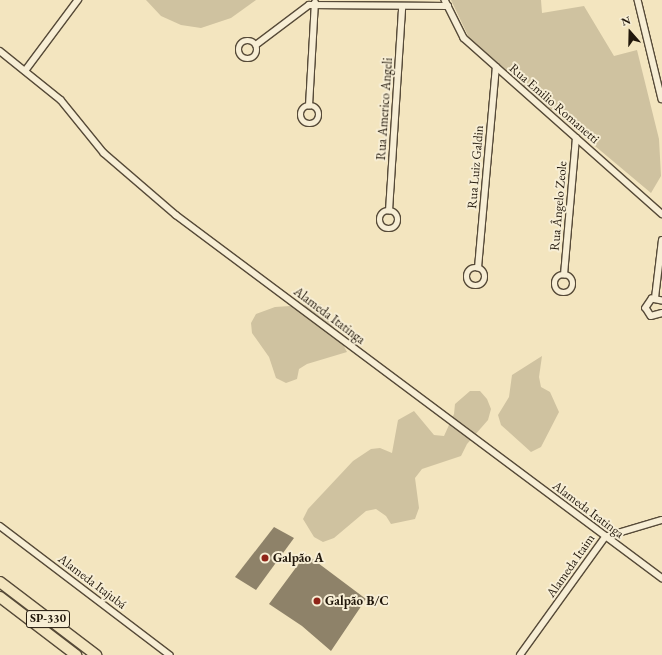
<!DOCTYPE html>
<html>
<head>
<meta charset="utf-8">
<style>
  body { margin:0 }
  #map { position:relative; width:662px; height:655px; overflow:hidden; background:#f3e5bf; font-family:"EB Garamond",serif }
  div>[style] { position:absolute }
  .green>* { inset:0; background:#cfc2a0 }
  .building>* { inset:0; background:#8e8269 }
  .roads { filter:drop-shadow(1px 0 #564a38) drop-shadow(-1px 0 #564a38) drop-shadow(0 1px #564a38) drop-shadow(0 -1px #564a38) }
  .minor>* { height:5.5px; margin:-2.75px; padding:0 2.75px; transform-origin:2.75px; border-radius:2.75px; background:#f7eed5 }
  .minor>.ring { margin:-2.75px; padding:0; box-sizing:content-box; background:none; border:5.5px solid #f7eed5; border-radius:50% }
  .motorway>* { height:10px; margin:-5px; padding:0 5px; transform-origin:5px; border-radius:5px; background:#f3e5bf }
  .dots>* { width:11px; height:11px; translate:-50% -50%; box-sizing:border-box; border:2px solid #f7eed5; border-radius:50% }
  span { translate:-50% -50%; white-space:nowrap; text-align:center; line-height:1.15; -webkit-text-stroke:4px #f7eed5; paint-order:stroke }
  .shield-label span { padding:1px 3px; background:#f7eed5; border:1px solid; border-radius:3px; -webkit-text-stroke-width:0 }
  .shield-label { font-size:12px; color:#21170b; font-weight:700 }
  .street-label { font-size:13px; color:#21170b }
  .poi-label { font-size:13px; color:#21170b; font-weight:700 }
  .left { translate:0 -50%; text-align:left }
  .north { position:absolute; left:610px; top:12px; width:40px; height:40px; -webkit-text-stroke:3px #f7eed5; paint-order:stroke; rotate:340deg; font-size:11px; font-weight:700; line-height:16px; text-align:center; color:#21170b }
  .north::after { content:''; display:block; margin:auto; width:14px; height:18px; background:#21170b; clip-path:polygon(50% 0,100% 100%,50% 72%,0 100%) }
</style>
</head>
<body>
<div id="map">
  <div class="green">
    <div style="clip-path:polygon(146px 0,256px 0,231px 18px,201px 28px,181px 25px,161px 16px)"></div>
    <div style="clip-path:polygon(451px 0,541px 0,542px 13px,584px 6px,614px 56px,637px 50px,659px 139px,661px 176px,651px 193px,471px 42px)"></div>
    <div style="clip-path:polygon(321px 304px,347px 352px,307px 364px,299px 369px,297px 379px,286px 383px,276px 378px,269px 357px,252px 333px,251px 323px,256px 314px,275px 307px)"></div>
    <div style="clip-path:polygon(542px 356px,539px 377px,541px 387px,550px 392px,559px 412px,541px 447px,531px 452px,501px 425px,498px 415px,509px 397px,512px 375px)"></div>
    <div style="clip-path:polygon(470px 391px,480px 391px,487px 399px,491px 409px,488px 420px,467px 444px,461px 456px,422px 469px,415px 478px,419px 508px,415px 519px,391px 524px,386px 516px,376px 509px,366px 511px,334px 538px,323px 542px,314px 537px,303px 519px,308px 509px,353px 461px,371px 449px,380px 448px,392px 453px,398px 420px,414px 411px,434px 435px,444px 436px,454px 414px,455px 404px)"></div>
  </div>
  <div class="building">
    <div style="clip-path:polygon(274px 527px,294px 538px,256px 590px,235px 577px)"></div>
    <div style="clip-path:polygon(306px 554px,366px 599px,331px 651px,302px 626px,269px 604px)"></div>
  </div>
  <div class="roads">
    <div class="minor">
      <div style="left:445px;top:0;width:42px;rotate:63.4deg"></div>
      <div style="left:464px;top:38px;width:265px;rotate:41.6deg"></div>
      <div style="left:638px;top:0;width:102px;rotate:76.4deg"></div>
      <div class="ring" style="left:239px;top:41px;width:12.5px;height:12.5px"></div>
      <div style="left:256px;top:45px;width:66px;rotate:-37deg"></div>
      <div style="left:309px;top:5px;width:139px;rotate:0.4deg"></div>
      <div style="left:0;top:51px;width:78px;rotate:38.8deg"></div>
      <div style="left:61px;top:100px;width:68px;rotate:50.9deg"></div>
      <div style="left:104px;top:153px;width:95px;rotate:40.7deg"></div>
      <div style="left:176px;top:215px;width:607px;rotate:36.76deg"></div>
      <div style="left:25px;top:71px;width:89px;rotate:-53.3deg"></div>
      <div class="ring" style="left:301px;top:106px;width:12.5px;height:12.5px"></div>
      <div style="left:309px;top:106px;width:103px;rotate:-86.7deg"></div>
      <div class="ring" style="left:380px;top:211px;width:12.5px;height:12.5px"></div>
      <div style="left:389px;top:211px;width:203px;rotate:-86.3deg"></div>
      <div class="ring" style="left:467px;top:268px;width:12.5px;height:12.5px"></div>
      <div style="left:478px;top:268px;width:201px;rotate:-84.9deg"></div>
      <div class="ring" style="left:555px;top:275px;width:12.5px;height:12.5px"></div>
      <div style="left:564px;top:275px;width:137px;rotate:-85deg"></div>
      <div style="left:655px;top:298px;width:58px;rotate:-83.1deg"></div>
      <div style="left:662px;top:301px;width:10px;rotate:-169deg"></div>
      <div style="left:652px;top:299px;width:11px;rotate:124deg"></div>
      <div style="left:646px;top:308px;width:9px;rotate:58deg"></div>
      <div style="left:651px;top:316px;width:11px;rotate:-15deg"></div>
      <div style="left:0;top:526px;width:213px;rotate:37.2deg"></div>
      <div style="left:520px;top:655px;width:145px;rotate:-54.2deg"></div>
      <div style="left:605px;top:537px;width:59px;rotate:-16.6deg"></div>
    </div>
    <div class="motorway">
      <div style="left:0;top:582px;width:121px;rotate:37.2deg"></div>
      <div style="left:0;top:597px;width:96px;rotate:37.3deg"></div>
    </div>
  </div>
  <div class="dots">
    <div style="left:265px;top:558px;background:#8f2418"></div>
    <div style="left:317px;top:601px;background:#8f2418"></div>
  </div>
  <div class="shield-label">
    <span style="left:48px;top:619px">SP-330</span>
  </div>
  <div class="street-label">
    <span style="left:554px;top:104px;rotate:41deg">Rua Emilio Romanetti</span>
    <span style="left:385px;top:109px;rotate:-86deg">Rua Americo Angeli</span>
    <span style="left:476px;top:167px;rotate:-85deg">Rua Luiz Galdin</span>
    <span style="left:559px;top:206px;rotate:-85deg">Rua Ângelo Zeole</span>
    <span style="left:329px;top:316px;rotate:37deg">Alameda Itatinga</span>
    <span style="left:588px;top:510px;rotate:37deg">Alameda Itatinga</span>
    <span style="left:571px;top:566px;rotate:-55deg">Alameda Itaim</span>
    <span style="left:92px;top:582px;rotate:37deg">Alameda Itajubá</span>
  </div>
  <div class="poi-label">
    <span class="left" style="left:273px;top:558px">Galpão A</span>
    <span class="left" style="left:325px;top:601px">Galpão B/C</span>
  </div>
  <div class="north">N</div>
</div>
</body>
</html>
